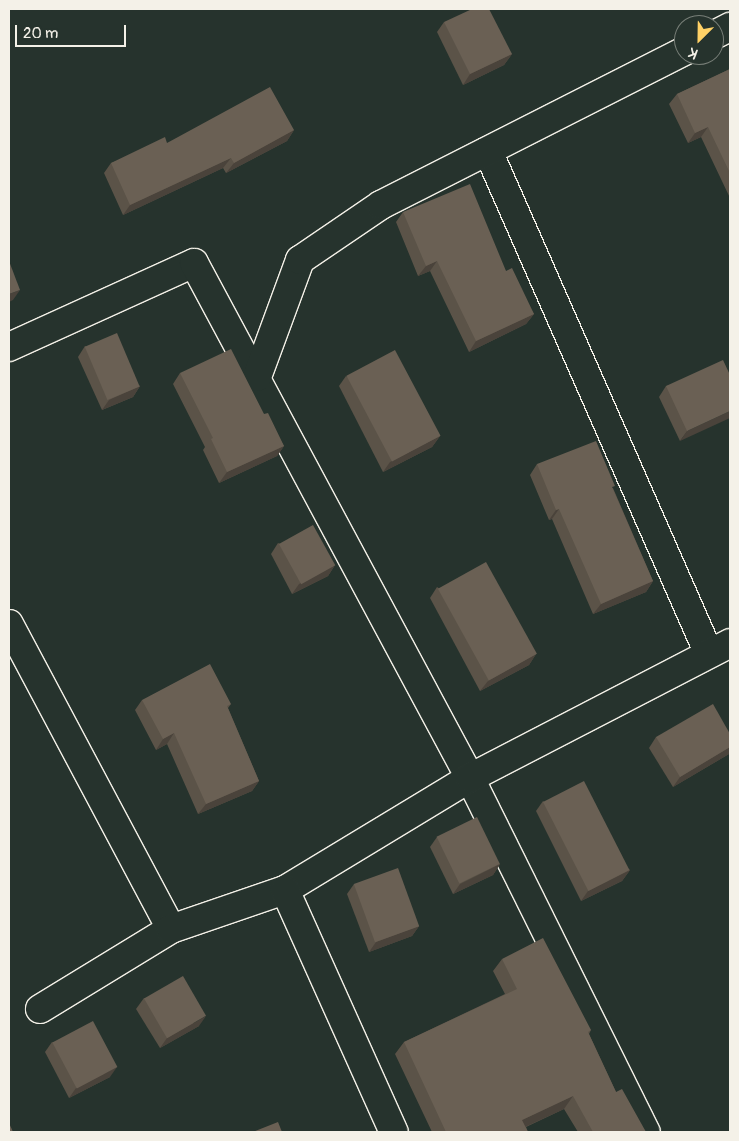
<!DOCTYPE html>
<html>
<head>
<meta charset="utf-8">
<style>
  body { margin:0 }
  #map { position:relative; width:739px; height:1141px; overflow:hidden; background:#26332d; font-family:Pangolin,sans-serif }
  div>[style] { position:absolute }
  .roads { filter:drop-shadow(1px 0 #f4f1e8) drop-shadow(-1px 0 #f4f1e8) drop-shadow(0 1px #f4f1e8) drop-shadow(0 -1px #f4f1e8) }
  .minor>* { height:28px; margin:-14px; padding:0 14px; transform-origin:14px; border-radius:14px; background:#26332d }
  .wall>* { inset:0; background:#5b5348 }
  .shaded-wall>* { inset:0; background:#4a433b }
  .building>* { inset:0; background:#6a6054; transform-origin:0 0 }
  span { translate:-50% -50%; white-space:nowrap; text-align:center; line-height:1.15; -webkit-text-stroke:4px #26332d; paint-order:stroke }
  .frame { position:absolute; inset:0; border:10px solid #f4f1e8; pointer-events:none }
  .north { position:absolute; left:674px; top:15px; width:50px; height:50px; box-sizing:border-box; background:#26332d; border:1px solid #787f78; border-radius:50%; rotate:203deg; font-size:14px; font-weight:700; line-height:20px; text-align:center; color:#f4f1e8 }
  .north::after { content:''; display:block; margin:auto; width:18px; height:22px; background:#ffd166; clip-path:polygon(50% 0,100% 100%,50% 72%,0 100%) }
  .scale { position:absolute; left:15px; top:25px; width:111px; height:22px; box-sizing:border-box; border:2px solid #f4f1e8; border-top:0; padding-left:6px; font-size:15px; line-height:18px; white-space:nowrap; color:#f4f1e8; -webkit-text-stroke:4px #26332d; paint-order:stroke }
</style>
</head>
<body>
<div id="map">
  <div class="roads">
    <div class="minor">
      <div style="left:714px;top:35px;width:18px;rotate:-27deg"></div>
      <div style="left:488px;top:151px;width:549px;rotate:66.28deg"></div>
      <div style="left:9px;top:347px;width:203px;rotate:-24.4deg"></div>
      <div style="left:194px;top:263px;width:584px;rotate:61.81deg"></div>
      <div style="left:470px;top:778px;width:395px;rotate:63.6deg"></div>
      <div style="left:257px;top:377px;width:125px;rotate:-69.8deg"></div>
      <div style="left:300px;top:260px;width:98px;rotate:-34.2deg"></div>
      <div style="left:381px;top:205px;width:340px;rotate:-26.9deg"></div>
      <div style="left:9px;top:624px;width:345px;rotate:62deg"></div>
      <div style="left:285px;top:890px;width:216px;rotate:-31.2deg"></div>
      <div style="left:470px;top:778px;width:293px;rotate:-27.4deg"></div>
      <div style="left:40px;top:1009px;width:153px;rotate:-31.4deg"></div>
      <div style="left:171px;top:929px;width:120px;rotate:-18.9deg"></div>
      <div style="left:285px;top:890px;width:265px;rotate:65.8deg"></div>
    </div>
  </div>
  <div class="wall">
    <div style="clip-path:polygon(444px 22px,512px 54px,504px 65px,463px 85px,437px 32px)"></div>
    <div style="clip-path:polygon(730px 69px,730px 198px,701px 137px,688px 143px,669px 104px,677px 94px)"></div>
    <div style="clip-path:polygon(294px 130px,287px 141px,226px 173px,223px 168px,123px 215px,104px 173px,111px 163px,167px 143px)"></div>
    <div style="clip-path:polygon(403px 212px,506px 271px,534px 314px,526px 324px,469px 352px,430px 271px,418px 276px,396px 222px)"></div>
    <div style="clip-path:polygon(85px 346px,140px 386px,133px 397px,102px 410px,78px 357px)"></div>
    <div style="clip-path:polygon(180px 373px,264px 414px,284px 446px,277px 456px,219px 483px,203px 450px,205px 447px,173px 384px)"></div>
    <div style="clip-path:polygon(730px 375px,680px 441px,659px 397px,666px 386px)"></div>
    <div style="clip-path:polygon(346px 376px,440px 436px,432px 447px,383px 472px,339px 386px)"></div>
    <div style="clip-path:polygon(537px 464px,613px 488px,653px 581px,646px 592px,593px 614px,552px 519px,549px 520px,530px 475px)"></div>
    <div style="clip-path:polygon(278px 543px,335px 565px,328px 576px,292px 594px,271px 554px)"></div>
    <div style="clip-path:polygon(437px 587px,536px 654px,529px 665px,480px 691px,430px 598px)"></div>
    <div style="clip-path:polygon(142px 700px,231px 704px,228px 708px,259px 781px,252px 791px,198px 814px,167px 744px,156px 750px,135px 710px)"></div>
    <div style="clip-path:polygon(730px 734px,730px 752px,729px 754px,673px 787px,649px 748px,656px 737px)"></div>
    <div style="clip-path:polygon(543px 801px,630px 870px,622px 881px,581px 901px,536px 811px)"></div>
    <div style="clip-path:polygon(437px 837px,500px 864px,493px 875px,453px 894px,430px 847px)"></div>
    <div style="clip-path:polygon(354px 884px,419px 926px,412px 936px,369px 952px,347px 894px)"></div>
    <div style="clip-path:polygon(502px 959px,591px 1030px,589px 1034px,616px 1092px,646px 1132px,578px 1132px,564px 1109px,526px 1127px,528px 1132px,432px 1132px,395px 1054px,404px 1042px,505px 994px,493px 971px)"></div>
    <div style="clip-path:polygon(144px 998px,199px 1026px,160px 1048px,136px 1009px)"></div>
    <div style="clip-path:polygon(52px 1042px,110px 1077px,69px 1098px,45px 1052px)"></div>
  </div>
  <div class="shaded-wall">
    <div style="clip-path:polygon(512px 54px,504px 65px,463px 85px,470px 74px)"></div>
    <div style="clip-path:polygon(708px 127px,701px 137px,688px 143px,695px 133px)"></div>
    <div style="clip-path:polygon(294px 130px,287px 141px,226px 173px,234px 163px)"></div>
    <div style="clip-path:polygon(231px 158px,223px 168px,123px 215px,130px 205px)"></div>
    <div style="clip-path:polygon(437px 261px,430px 271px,418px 276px,426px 266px)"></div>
    <div style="clip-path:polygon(20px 290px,13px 300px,9px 302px,9px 294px)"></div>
    <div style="clip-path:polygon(534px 314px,526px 324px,469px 352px,476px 341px)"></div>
    <div style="clip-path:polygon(140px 386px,133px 397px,102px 410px,109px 400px)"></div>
    <div style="clip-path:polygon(730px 411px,730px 418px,680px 441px,687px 431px)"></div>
    <div style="clip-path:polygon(440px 436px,432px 447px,383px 472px,390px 462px)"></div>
    <div style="clip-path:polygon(284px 446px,277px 456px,219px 483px,227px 472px)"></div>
    <div style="clip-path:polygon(559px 509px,552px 519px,549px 520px,556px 510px)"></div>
    <div style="clip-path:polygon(335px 565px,328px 576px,292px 594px,299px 584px)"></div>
    <div style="clip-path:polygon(653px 581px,646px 592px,593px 614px,601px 604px)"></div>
    <div style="clip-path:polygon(536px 654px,529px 665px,480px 691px,488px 681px)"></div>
    <div style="clip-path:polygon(174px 733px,167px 744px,156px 750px,163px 739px)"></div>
    <div style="clip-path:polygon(730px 747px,730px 752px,729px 754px,673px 787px,680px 777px)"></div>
    <div style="clip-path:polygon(259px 781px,252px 791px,198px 814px,206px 804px)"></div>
    <div style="clip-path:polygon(500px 864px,493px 875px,453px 894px,460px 884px)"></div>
    <div style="clip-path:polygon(630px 870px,622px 881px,581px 901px,588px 891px)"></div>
    <div style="clip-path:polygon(419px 926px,412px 936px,369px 952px,376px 942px)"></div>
    <div style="clip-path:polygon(206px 1016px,199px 1026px,160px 1048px,167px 1038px)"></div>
    <div style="clip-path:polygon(117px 1067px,110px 1077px,69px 1098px,76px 1088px)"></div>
    <div style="clip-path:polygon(573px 1096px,564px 1109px,514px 1132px,522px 1120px)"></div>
  </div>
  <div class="building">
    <div style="clip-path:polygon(472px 9px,489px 9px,512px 54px,470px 74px,444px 22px)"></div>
    <div style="clip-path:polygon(730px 69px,730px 173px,708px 127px,695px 133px,677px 94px)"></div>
    <div style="clip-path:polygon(270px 87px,294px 130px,234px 163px,231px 158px,130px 205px,111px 163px,165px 137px,167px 143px)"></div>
    <div style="clip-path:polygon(470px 184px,506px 271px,512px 268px,534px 314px,476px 341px,437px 261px,426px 266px,403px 212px)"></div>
    <div style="clip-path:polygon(9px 261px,20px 290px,9px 294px)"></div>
    <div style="left:117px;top:333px;width:58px;height:35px;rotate:67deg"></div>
    <div style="clip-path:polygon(231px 349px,264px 414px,268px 413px,284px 446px,227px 472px,211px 439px,213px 438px,180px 373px)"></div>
    <div style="left:395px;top:350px;width:97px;height:55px;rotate:62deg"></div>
    <div style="clip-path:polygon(723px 360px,730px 375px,730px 411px,687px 431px,666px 386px)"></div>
    <div style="clip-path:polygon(596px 441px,615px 486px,612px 487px,653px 581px,601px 604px,559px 509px,556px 510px,537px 464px)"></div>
    <div style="left:313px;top:525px;width:46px;height:39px;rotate:61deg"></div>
    <div style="left:486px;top:562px;width:105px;height:55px;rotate:61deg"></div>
    <div style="clip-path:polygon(210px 664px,231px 704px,227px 706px,259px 781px,206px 804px,174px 733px,163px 739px,142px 700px)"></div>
    <div style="clip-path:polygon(713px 704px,730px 734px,730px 747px,680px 777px,656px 737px)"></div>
    <div style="left:584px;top:781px;width:100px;height:46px;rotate:63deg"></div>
    <div style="left:477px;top:817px;width:52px;height:45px;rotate:64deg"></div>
    <div style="left:398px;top:868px;width:62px;height:47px;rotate:70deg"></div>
    <div style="clip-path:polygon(543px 938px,591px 1030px,588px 1032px,616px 1092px,622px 1089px,646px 1132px,593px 1132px,573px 1096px,522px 1120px,528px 1132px,446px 1132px,404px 1042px,517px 989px,502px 959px)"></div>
    <div style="left:183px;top:976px;width:46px;height:45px;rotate:60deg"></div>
    <div style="left:93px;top:1021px;width:52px;height:46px;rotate:62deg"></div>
    <div style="clip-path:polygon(278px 1122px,282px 1132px,253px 1132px)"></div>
    <div style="clip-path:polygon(9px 1123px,13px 1132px,9px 1132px)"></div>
  </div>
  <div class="frame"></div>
  <div class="north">K</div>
  <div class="scale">20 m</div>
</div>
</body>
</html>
